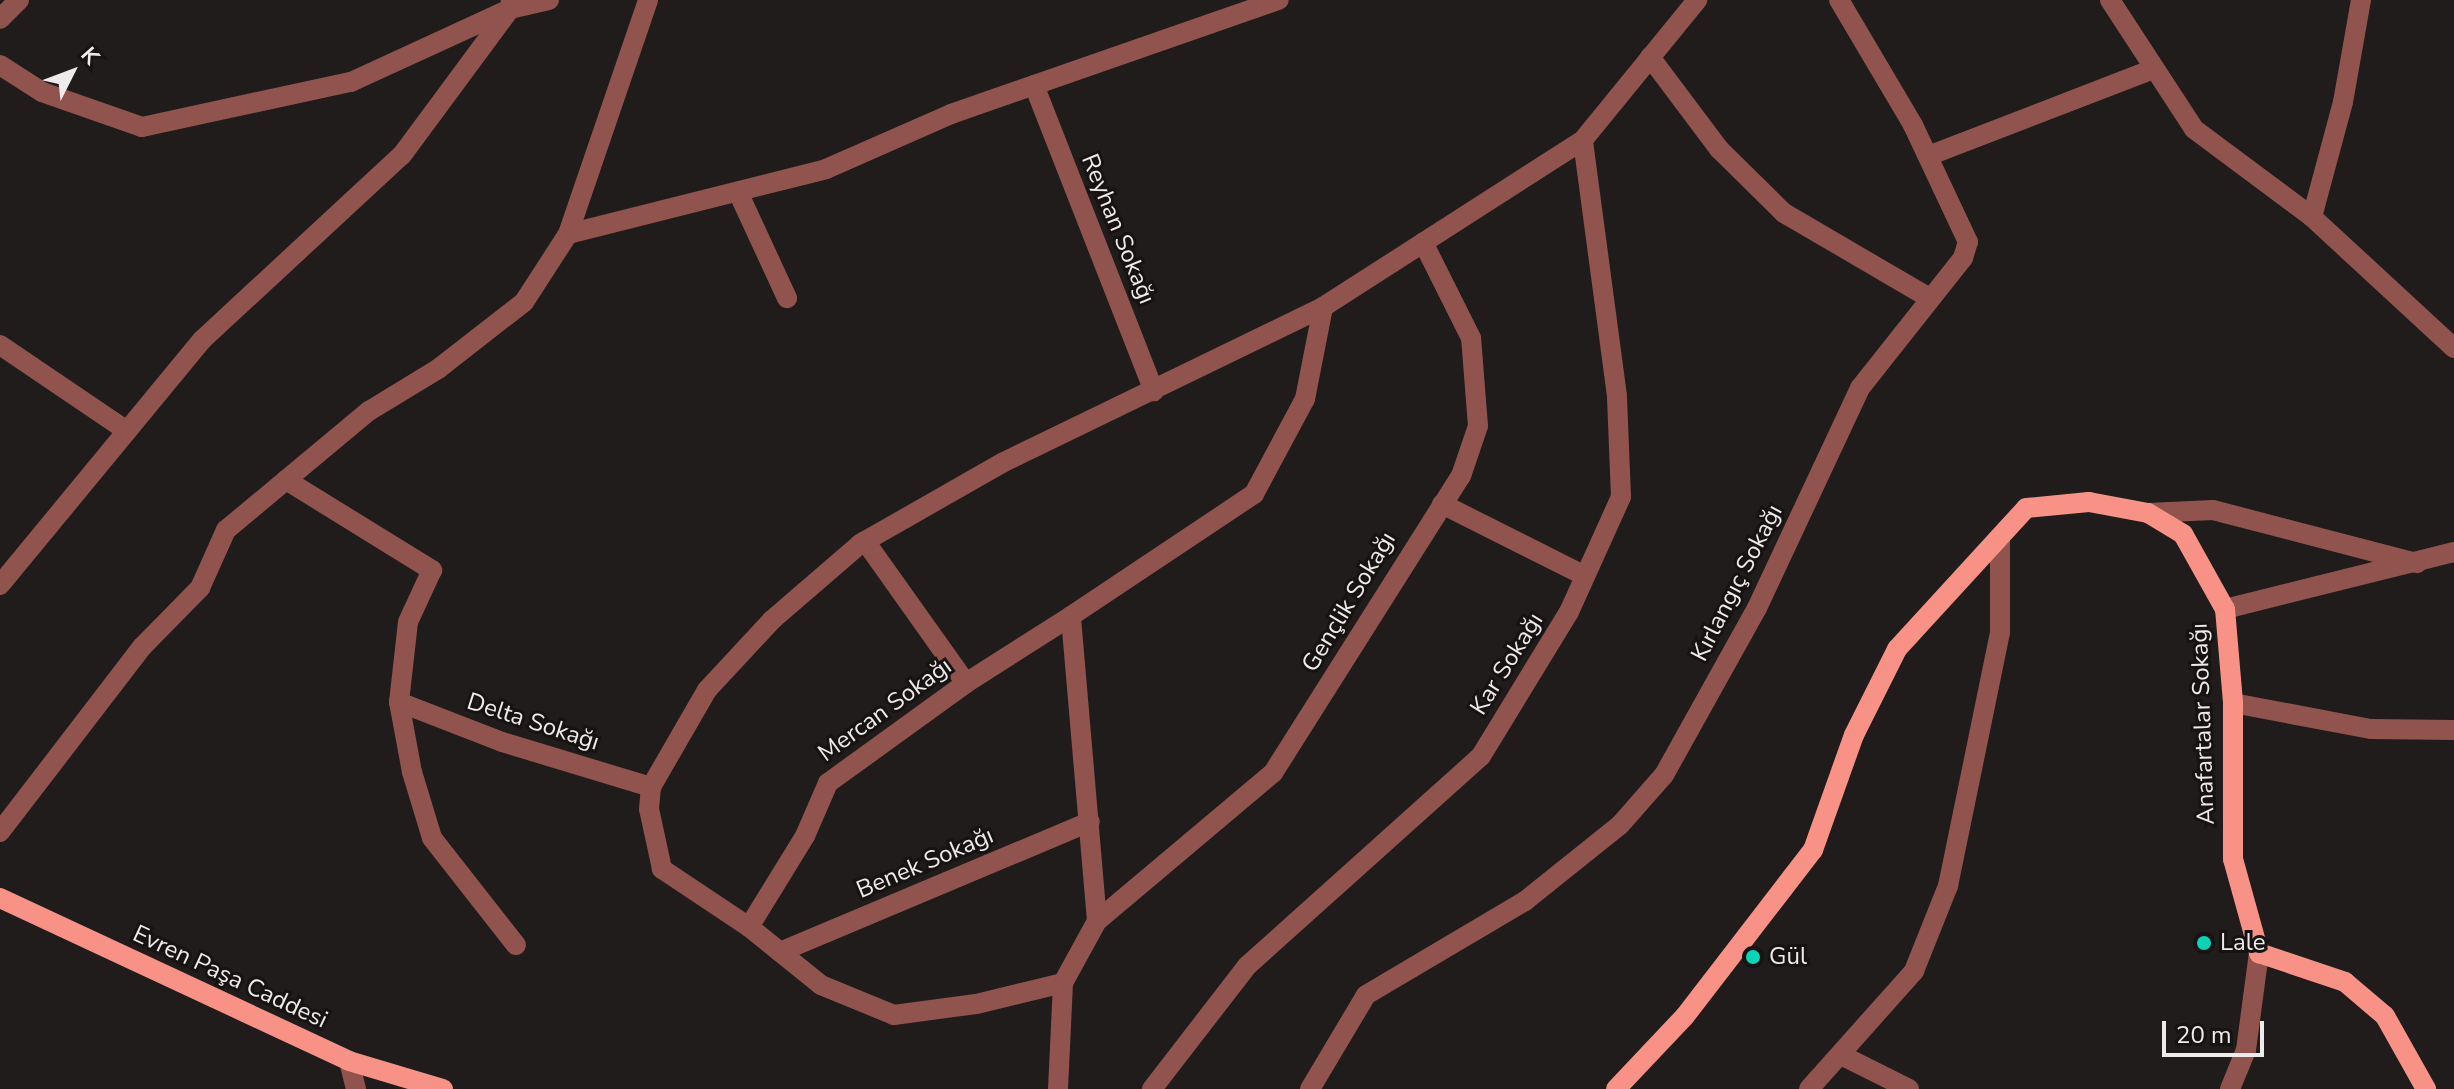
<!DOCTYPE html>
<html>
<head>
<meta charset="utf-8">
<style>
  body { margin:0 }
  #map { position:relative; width:2454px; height:1089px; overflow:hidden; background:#1f1c1b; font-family:"Nunito Sans",sans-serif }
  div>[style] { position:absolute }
  .minor>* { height:20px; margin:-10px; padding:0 10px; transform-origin:10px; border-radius:10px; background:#91534d }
  .major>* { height:20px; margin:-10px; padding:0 10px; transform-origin:10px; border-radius:10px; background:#f89287 }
  .dots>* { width:22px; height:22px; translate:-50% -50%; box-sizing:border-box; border:4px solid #161312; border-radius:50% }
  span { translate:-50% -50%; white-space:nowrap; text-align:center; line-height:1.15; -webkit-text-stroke:6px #161312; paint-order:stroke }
  .street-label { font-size:24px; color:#edebeb }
  .poi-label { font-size:24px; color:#edebeb }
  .left { translate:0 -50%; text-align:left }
  .north { position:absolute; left:32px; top:32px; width:80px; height:80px; -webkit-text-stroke:6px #161312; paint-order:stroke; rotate:48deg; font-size:22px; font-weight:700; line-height:32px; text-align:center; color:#edebeb }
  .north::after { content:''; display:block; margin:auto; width:28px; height:36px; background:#edebeb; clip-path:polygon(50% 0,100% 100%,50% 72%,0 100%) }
  .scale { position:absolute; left:2162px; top:1021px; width:102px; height:36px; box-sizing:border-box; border:4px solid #edebeb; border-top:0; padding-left:10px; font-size:24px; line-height:28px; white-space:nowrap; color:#edebeb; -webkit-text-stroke:6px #161312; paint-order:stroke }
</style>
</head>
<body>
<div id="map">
  <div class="minor">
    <div style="left:2110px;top:0;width:154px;rotate:56.9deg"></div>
    <div style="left:2194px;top:129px;width:147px;rotate:36.7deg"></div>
    <div style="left:2312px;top:217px;width:193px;rotate:42.7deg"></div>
    <div style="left:0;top:19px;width:27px;rotate:-45deg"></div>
    <div style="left:1650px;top:57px;width:115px;rotate:53.1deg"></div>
    <div style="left:1719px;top:149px;width:91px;rotate:44.6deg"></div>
    <div style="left:1784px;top:213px;width:167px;rotate:30.3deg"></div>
    <div style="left:0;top:65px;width:50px;rotate:32.7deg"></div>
    <div style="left:42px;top:92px;width:106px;rotate:19.3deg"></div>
    <div style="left:142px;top:127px;width:214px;rotate:-12.2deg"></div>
    <div style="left:351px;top:82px;width:175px;rotate:-24.7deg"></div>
    <div style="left:510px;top:9px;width:40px;rotate:-13deg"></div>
    <div style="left:1034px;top:85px;width:329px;rotate:68.6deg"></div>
    <div style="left:1928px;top:156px;width:242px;rotate:-21.1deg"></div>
    <div style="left:738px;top:192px;width:117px;rotate:65.2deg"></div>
    <div style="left:2312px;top:217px;width:119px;rotate:-74.9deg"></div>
    <div style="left:2343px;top:102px;width:104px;rotate:-80deg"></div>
    <div style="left:568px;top:234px;width:266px;rotate:-14.1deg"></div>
    <div style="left:826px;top:169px;width:137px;rotate:-23.7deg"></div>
    <div style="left:951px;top:114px;width:347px;rotate:-19.2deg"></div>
    <div style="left:0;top:345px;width:153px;rotate:34.1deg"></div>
    <div style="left:286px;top:480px;width:172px;rotate:31.7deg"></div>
    <div style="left:432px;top:570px;width:57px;rotate:114.8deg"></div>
    <div style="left:408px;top:622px;width:81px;rotate:96.4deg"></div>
    <div style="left:399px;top:702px;width:71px;rotate:79.5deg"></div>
    <div style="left:412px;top:772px;width:69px;rotate:73.1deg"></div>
    <div style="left:432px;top:838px;width:136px;rotate:51.9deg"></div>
    <div style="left:1442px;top:504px;width:160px;rotate:26.7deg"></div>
    <div style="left:2148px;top:513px;width:65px;rotate:-2.6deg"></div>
    <div style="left:2213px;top:510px;width:211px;rotate:14.6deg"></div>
    <div style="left:865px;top:541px;width:174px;rotate:54.6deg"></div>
    <div style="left:0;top:585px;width:318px;rotate:-50.5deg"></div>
    <div style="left:202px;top:340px;width:272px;rotate:-42.8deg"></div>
    <div style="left:402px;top:155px;width:182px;rotate:-53.5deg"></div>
    <div style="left:510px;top:9px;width:9px;rotate:-84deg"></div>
    <div style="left:2225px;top:609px;width:236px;rotate:-14deg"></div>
    <div style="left:399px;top:702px;width:110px;rotate:21.2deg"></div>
    <div style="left:502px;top:742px;width:156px;rotate:16.8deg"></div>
    <div style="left:2233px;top:703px;width:140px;rotate:10.7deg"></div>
    <div style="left:2371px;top:729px;width:83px;rotate:0.7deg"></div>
    <div style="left:0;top:832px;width:233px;rotate:-52.5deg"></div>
    <div style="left:142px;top:647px;width:83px;rotate:-45.5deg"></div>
    <div style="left:200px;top:588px;width:64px;rotate:-65.9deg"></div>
    <div style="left:226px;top:530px;width:186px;rotate:-39.8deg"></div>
    <div style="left:369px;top:411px;width:81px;rotate:-31.3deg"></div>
    <div style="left:438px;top:369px;width:109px;rotate:-37.9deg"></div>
    <div style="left:524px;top:302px;width:81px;rotate:-57.1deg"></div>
    <div style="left:568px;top:234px;width:247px;rotate:-71.1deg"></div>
    <div style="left:1097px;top:921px;width:230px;rotate:-40.1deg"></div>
    <div style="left:1273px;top:773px;width:352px;rotate:-57.7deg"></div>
    <div style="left:1461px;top:476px;width:53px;rotate:-71.2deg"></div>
    <div style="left:1478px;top:426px;width:88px;rotate:-94.5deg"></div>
    <div style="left:1471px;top:338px;width:107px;rotate:-116.6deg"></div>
    <div style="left:749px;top:927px;width:107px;rotate:-58.4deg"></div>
    <div style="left:805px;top:836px;width:58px;rotate:-66.5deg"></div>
    <div style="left:828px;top:783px;width:170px;rotate:-35.9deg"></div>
    <div style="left:966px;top:683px;width:125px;rotate:-32.5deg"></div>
    <div style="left:780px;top:952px;width:336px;rotate:-22.8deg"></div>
    <div style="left:1063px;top:983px;width:89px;rotate:166.4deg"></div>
    <div style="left:976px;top:1004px;width:83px;rotate:172.4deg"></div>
    <div style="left:894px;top:1015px;width:79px;rotate:-157.7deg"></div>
    <div style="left:821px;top:985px;width:92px;rotate:-141.1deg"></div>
    <div style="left:749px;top:927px;width:105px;rotate:-146.3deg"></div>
    <div style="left:662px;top:869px;width:61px;rotate:-102.2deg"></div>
    <div style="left:649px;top:809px;width:22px;rotate:-85deg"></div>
    <div style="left:651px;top:787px;width:112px;rotate:-60deg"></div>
    <div style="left:707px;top:690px;width:96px;rotate:-47.1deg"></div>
    <div style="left:772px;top:620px;width:116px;rotate:-40.8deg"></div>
    <div style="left:860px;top:544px;width:163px;rotate:-29.7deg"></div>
    <div style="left:1002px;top:463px;width:357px;rotate:-25.9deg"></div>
    <div style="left:1841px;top:1055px;width:76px;rotate:26.6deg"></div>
    <div style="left:349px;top:1061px;width:29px;rotate:76deg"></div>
    <div style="left:1058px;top:1089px;width:106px;rotate:-87.3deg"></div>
    <div style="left:1063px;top:983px;width:71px;rotate:-61.3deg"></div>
    <div style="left:1097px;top:921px;width:306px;rotate:-94.9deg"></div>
    <div style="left:1071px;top:616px;width:220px;rotate:-33.7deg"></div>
    <div style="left:1254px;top:494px;width:108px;rotate:-61.8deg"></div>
    <div style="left:1305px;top:399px;width:94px;rotate:-78.9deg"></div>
    <div style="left:1323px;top:307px;width:309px;rotate:-32.7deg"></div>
    <div style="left:1583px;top:140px;width:181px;rotate:-50.8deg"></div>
    <div style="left:1152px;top:1089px;width:155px;rotate:-52.3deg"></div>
    <div style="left:1247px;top:966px;width:314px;rotate:-41.9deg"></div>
    <div style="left:1481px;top:756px;width:169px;rotate:-58.6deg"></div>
    <div style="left:1569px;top:612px;width:126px;rotate:-65.7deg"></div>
    <div style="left:1621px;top:497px;width:101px;rotate:-92.3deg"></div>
    <div style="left:1617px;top:396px;width:258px;rotate:-97.6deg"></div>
    <div style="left:1310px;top:1089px;width:109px;rotate:-59.2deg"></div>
    <div style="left:1366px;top:995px;width:185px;rotate:-30.6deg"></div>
    <div style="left:1525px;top:901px;width:122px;rotate:-38.7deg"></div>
    <div style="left:1620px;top:825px;width:67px;rotate:-48.7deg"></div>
    <div style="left:1664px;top:775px;width:191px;rotate:-60.9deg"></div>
    <div style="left:1757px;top:608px;width:243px;rotate:-64.9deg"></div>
    <div style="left:1860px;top:388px;width:166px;rotate:-51.6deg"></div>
    <div style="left:1963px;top:258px;width:17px;rotate:-73deg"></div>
    <div style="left:1968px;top:242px;width:129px;rotate:-115.2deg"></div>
    <div style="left:1913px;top:125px;width:145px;rotate:-120.6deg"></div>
    <div style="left:1809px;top:1089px;width:158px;rotate:-48.3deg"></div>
    <div style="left:1914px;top:971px;width:92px;rotate:-68.2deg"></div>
    <div style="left:1948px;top:886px;width:259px;rotate:-78.4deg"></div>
    <div style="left:2000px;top:632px;width:95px;rotate:-90deg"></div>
    <div style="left:2230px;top:1089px;width:42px;rotate:-67.7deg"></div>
    <div style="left:2246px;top:1050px;width:98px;rotate:-82.4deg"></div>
  </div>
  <div class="major">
    <div style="left:0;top:898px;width:385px;rotate:25deg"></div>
    <div style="left:349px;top:1061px;width:98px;rotate:16.6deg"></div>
    <div style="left:1616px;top:1089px;width:100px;rotate:-46.6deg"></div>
    <div style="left:1685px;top:1016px;width:210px;rotate:-52.4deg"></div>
    <div style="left:1813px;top:850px;width:122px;rotate:-70.4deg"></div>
    <div style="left:1854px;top:735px;width:96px;rotate:-63.4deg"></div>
    <div style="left:1897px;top:649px;width:191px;rotate:-47.5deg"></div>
    <div style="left:2026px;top:508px;width:63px;rotate:-5.4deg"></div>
    <div style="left:2089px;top:502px;width:60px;rotate:10.6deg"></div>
    <div style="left:2148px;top:513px;width:41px;rotate:31deg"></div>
    <div style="left:2183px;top:534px;width:86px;rotate:60.8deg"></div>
    <div style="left:2225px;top:609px;width:94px;rotate:85.1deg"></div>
    <div style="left:2233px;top:703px;width:156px;rotate:90deg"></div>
    <div style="left:2233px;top:859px;width:98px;rotate:74.5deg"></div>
    <div style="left:2259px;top:953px;width:91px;rotate:18.6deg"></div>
    <div style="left:2345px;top:982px;width:52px;rotate:40.4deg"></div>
    <div style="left:2385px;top:1016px;width:84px;rotate:60.7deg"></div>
  </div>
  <div class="dots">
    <div style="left:2204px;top:943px;background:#06d5b6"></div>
    <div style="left:1753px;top:957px;background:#06d5b6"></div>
  </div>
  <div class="street-label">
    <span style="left:1118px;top:229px;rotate:68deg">Reyhan Sokağı</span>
    <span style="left:1737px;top:583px;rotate:-63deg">Kırlangıç Sokağı</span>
    <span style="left:1349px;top:602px;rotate:-59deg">Gençlik Sokağı</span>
    <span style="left:1507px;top:664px;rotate:-58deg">Kar Sokağı</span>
    <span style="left:885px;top:710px;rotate:-36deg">Mercan Sokağı</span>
    <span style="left:533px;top:722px;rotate:18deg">Delta Sokağı</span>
    <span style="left:2203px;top:724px;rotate:-92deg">Anafartalar Sokağı</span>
    <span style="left:925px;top:863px;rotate:-23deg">Benek Sokağı</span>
    <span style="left:230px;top:977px;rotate:25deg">Evren Paşa Caddesi</span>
  </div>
  <div class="poi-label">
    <span class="left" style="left:2220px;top:943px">Lale</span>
    <span class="left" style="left:1769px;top:957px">Gül</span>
  </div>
  <div class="north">K</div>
  <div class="scale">20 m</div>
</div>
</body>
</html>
